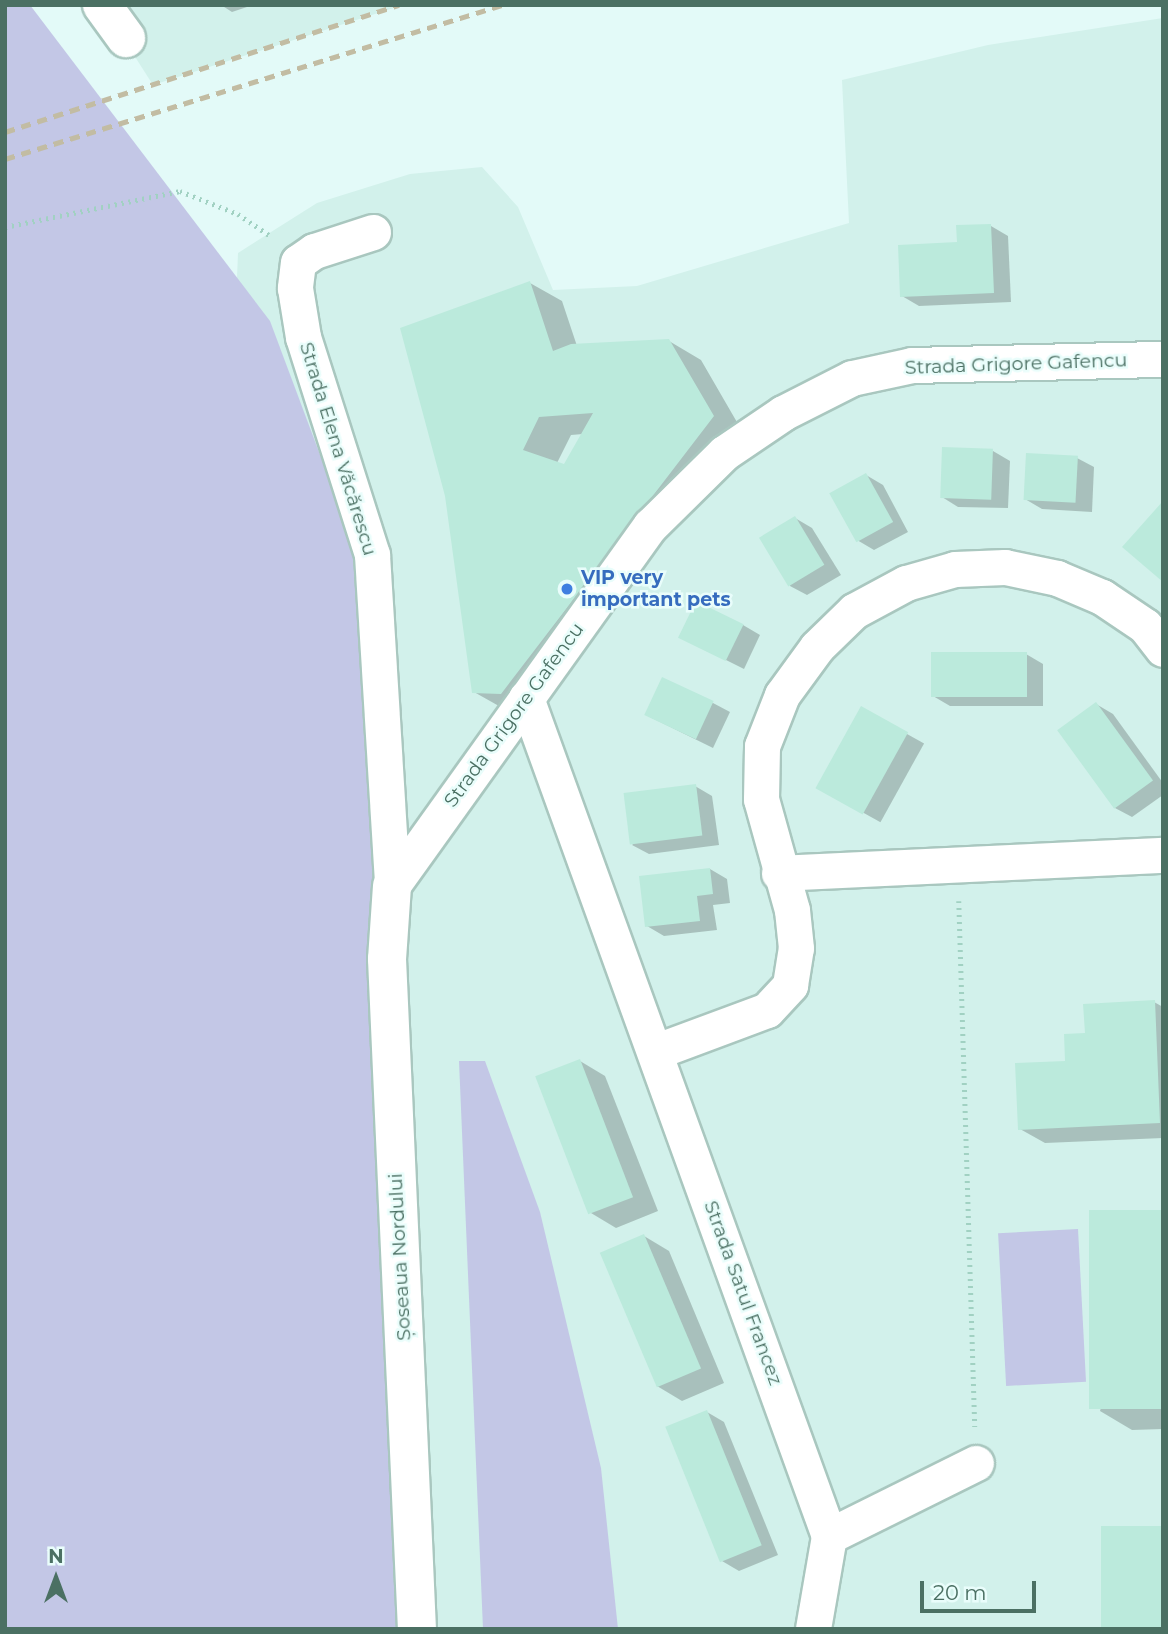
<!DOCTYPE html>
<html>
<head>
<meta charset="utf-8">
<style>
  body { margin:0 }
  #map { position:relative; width:1168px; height:1634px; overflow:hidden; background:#e3faf8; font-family:Montserrat,sans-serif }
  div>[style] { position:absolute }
  .residential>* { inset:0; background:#d2f1eb }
  .green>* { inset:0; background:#c3c7e6; transform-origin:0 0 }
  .shadow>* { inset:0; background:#0003; transform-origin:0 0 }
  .building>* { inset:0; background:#bbeadc; transform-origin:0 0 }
  .path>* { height:4.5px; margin-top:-2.25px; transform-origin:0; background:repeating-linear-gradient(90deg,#a1d1c2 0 2px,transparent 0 7px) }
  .roads { filter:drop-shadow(2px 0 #a9c7bf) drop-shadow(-2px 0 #a9c7bf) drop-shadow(0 2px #a9c7bf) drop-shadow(0 -2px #a9c7bf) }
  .minor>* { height:35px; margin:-17.5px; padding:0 17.5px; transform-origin:17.5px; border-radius:17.5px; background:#fff }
  .tertiary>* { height:38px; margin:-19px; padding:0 19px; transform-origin:19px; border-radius:19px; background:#fff }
  .secondary>* { height:38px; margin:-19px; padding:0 19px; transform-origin:19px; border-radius:19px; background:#fff }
  .rail>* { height:5px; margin-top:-2.5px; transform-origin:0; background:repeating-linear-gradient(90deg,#c2bca3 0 10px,transparent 0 17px) }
  .dots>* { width:19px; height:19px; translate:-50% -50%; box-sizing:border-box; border:4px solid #e9fdfb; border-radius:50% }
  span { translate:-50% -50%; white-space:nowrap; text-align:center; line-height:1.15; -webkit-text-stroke:5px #e9fdfb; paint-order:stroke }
  .street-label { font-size:19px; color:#4b7063 }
  .shop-label { font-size:19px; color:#366cbe; font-weight:700 }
  .left { translate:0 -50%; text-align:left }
  .frame { position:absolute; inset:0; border:7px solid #4b7063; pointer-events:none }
  .north { position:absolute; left:21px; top:1543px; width:70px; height:70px; -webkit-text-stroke:5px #e9fdfb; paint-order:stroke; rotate:0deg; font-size:19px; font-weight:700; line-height:28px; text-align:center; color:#4b7063 }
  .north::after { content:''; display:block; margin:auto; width:24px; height:32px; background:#4b7063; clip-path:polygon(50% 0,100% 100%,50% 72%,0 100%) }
  .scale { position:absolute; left:920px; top:1581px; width:116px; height:32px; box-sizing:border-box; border:4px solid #4b7063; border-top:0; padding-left:9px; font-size:21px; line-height:24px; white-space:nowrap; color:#4b7063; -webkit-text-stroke:5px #e9fdfb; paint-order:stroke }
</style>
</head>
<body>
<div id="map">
  <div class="residential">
    <div style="clip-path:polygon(102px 5px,403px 5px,153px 85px)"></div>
    <div style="clip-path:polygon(1163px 18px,1163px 1629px,410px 1629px,237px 278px,238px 253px,317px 203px,410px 174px,482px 167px,518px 207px,553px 290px,637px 286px,849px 223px,842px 80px,988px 45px)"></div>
  </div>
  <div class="green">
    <div style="clip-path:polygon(5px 5px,30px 5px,270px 321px,353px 543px,381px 723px,410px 1629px,5px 1629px)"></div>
    <div style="clip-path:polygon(459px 1061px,485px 1061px,540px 1212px,601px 1468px,618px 1629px,483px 1629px)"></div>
    <div style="left:1078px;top:1229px;width:153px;height:80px;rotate:87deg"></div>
  </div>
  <div class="shadow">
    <div style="clip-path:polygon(221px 5px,253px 5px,232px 12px)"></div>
    <div style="clip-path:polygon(991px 226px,1008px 236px,1011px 302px,919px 306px,902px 296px,959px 244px)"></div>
    <div style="clip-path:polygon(evenodd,530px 283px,562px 301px,577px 346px,669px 341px,701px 360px,745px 436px,534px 711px,506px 710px,474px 692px,530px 283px,583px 434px,565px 466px,557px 463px,571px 435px,583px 434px)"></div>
    <div style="clip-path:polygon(993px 451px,1010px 461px,1008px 508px,958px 507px,942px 497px)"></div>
    <div style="clip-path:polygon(1077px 458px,1094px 467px,1092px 512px,1042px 509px,1025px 499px)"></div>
    <div style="clip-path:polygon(866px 475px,883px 485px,908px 532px,874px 550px,857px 540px)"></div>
    <div style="clip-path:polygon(795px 518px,812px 528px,841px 575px,807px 595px,790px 586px)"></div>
    <div style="clip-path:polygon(743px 625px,760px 635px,744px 669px,680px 637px)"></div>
    <div style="clip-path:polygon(1026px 654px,1043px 664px,1043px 706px,950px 706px,933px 696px)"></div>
    <div style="clip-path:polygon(713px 703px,730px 712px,713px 748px,646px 715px)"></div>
    <div style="clip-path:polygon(1096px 704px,1113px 714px,1163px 783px,1163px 795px,1132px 817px,1115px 808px)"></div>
    <div style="left:862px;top:709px;width:71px;height:90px;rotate:29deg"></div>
    <div style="clip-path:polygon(695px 786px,712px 796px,719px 845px,649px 854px,632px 845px)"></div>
    <div style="clip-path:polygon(710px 869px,727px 879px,730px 903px,713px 905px,717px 930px,664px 936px,647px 926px)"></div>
    <div style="clip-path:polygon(1154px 1002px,1163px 1007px,1163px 1138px,1045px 1143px,1020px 1129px,1087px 1035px)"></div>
    <div style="clip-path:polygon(580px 1061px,605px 1076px,658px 1211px,616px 1228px,591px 1213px)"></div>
    <div style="clip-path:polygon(1163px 1211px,1163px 1429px,1132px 1430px,1100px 1411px)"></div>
    <div style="clip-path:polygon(644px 1236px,669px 1251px,724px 1383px,682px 1401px,657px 1386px)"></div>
    <div style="clip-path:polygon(707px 1412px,724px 1422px,778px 1555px,739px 1571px,722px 1561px)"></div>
  </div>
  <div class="building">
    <div style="clip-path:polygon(991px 224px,994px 293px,900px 297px,898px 245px,957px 242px,956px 225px)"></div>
    <div style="clip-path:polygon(evenodd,530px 281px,553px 351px,571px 344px,669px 339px,714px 416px,501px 694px,472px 693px,445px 496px,400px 328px,530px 281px,593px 413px,564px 464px,523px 450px,539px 417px,593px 413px)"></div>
    <div style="left:942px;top:447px;width:51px;height:51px;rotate:2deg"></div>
    <div style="left:1026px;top:453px;width:52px;height:47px;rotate:3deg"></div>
    <div style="left:866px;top:473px;width:56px;height:42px;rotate:61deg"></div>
    <div style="clip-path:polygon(1163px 501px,1163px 582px,1122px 547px)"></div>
    <div style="left:795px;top:516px;width:57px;height:42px;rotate:59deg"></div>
    <div style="left:696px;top:601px;width:53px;height:41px;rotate:26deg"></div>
    <div style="left:931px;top:652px;width:96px;height:45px"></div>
    <div style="left:662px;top:677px;width:57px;height:42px;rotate:25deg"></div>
    <div style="left:1096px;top:702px;width:97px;height:48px;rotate:54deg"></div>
    <div style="left:861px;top:706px;width:54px;height:94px;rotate:29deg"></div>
    <div style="left:696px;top:784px;width:52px;height:73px;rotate:83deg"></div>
    <div style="clip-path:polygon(710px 868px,713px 894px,697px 896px,700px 921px,645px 927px,639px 876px)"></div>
    <div style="clip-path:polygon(1155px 1000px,1160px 1123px,1018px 1130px,1015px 1063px,1065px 1061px,1064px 1034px,1085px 1033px,1083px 1004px)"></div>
    <div style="left:580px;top:1059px;width:148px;height:48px;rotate:69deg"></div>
    <div style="left:1163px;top:1210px;width:199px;height:74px;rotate:90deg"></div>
    <div style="left:644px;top:1234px;width:146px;height:48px;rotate:67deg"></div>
    <div style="left:707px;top:1410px;width:146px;height:45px;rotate:68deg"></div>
    <div style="left:1163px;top:1526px;width:103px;height:62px;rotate:90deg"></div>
  </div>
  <div class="path">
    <div style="left:5px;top:227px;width:179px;rotate:-11.6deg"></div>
    <div style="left:180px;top:191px;width:62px;rotate:21.6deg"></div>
    <div style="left:238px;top:214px;width:41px;rotate:34.1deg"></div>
    <div style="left:959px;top:901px;width:526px;rotate:88.26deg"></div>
  </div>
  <div class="roads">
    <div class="minor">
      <div style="left:373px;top:232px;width:62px;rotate:162.1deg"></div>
      <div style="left:314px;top:251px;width:19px;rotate:145deg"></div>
      <div style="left:298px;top:262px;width:26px;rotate:97deg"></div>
      <div style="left:295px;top:288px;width:50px;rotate:80.7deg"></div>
      <div style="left:303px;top:337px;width:229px;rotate:72.4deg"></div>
      <div style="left:372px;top:555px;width:332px;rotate:86.5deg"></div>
      <div style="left:526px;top:698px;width:891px;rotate:70.12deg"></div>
      <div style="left:829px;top:1536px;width:94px;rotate:99.8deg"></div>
      <div style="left:779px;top:873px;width:384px;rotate:-2.7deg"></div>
      <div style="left:392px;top:886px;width:443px;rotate:-54.4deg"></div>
      <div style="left:650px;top:526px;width:104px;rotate:-44.6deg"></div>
      <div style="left:724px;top:453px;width:71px;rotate:-34.1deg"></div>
      <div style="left:783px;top:413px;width:77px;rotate:-26.9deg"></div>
      <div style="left:852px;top:378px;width:61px;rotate:-12.2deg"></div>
      <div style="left:912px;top:365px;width:251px;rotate:-1.4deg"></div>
      <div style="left:657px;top:1051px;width:117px;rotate:-20.4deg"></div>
      <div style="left:767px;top:1010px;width:34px;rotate:-47deg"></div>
      <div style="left:790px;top:985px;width:37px;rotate:-81deg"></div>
      <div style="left:796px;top:948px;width:38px;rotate:-96deg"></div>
      <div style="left:792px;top:910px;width:115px;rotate:-105.6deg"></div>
      <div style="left:761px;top:799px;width:53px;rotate:-88.9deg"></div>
      <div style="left:762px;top:746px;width:55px;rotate:-68.6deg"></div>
      <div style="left:782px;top:695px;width:59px;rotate:-53.9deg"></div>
      <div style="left:817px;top:647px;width:52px;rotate:-44.2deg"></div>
      <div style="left:854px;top:611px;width:59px;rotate:-28.3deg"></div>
      <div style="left:906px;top:583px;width:51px;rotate:-15.9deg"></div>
      <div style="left:955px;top:569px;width:50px;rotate:-2.3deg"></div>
      <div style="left:1005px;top:567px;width:53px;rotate:11.9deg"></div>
      <div style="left:1057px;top:578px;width:49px;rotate:22.9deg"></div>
      <div style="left:1102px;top:597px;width:52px;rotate:34deg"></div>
      <div style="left:1145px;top:626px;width:29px;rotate:52deg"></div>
      <div style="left:829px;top:1536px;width:164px;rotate:-26.4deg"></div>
    </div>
    <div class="tertiary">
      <div style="left:102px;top:5px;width:41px;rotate:54deg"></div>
    </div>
    <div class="secondary">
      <div style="left:392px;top:886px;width:73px;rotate:93.9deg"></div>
      <div style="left:387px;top:959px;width:671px;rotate:87.44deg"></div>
    </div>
  </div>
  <div class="rail">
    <div style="left:5px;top:132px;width:414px;rotate:-17.9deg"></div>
    <div style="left:5px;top:159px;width:520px;rotate:-17.22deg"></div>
  </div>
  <div class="dots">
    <div style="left:567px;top:589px;background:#3f7fe0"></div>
  </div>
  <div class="street-label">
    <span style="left:1016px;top:364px;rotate:-2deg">Strada Grigore Gafencu</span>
    <span style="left:338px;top:449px;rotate:73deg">Strada Elena Văcărescu</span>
    <span style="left:514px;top:715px;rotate:-54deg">Strada Grigore Gafencu</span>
    <span style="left:400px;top:1257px;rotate:-93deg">Șoseaua Nordului</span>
    <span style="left:743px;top:1293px;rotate:70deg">Strada Satul Francez</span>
  </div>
  <div class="shop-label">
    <span class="left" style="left:581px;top:589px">VIP very<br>important pets</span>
  </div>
  <div class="frame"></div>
  <div class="north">N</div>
  <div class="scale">20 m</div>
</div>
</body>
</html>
